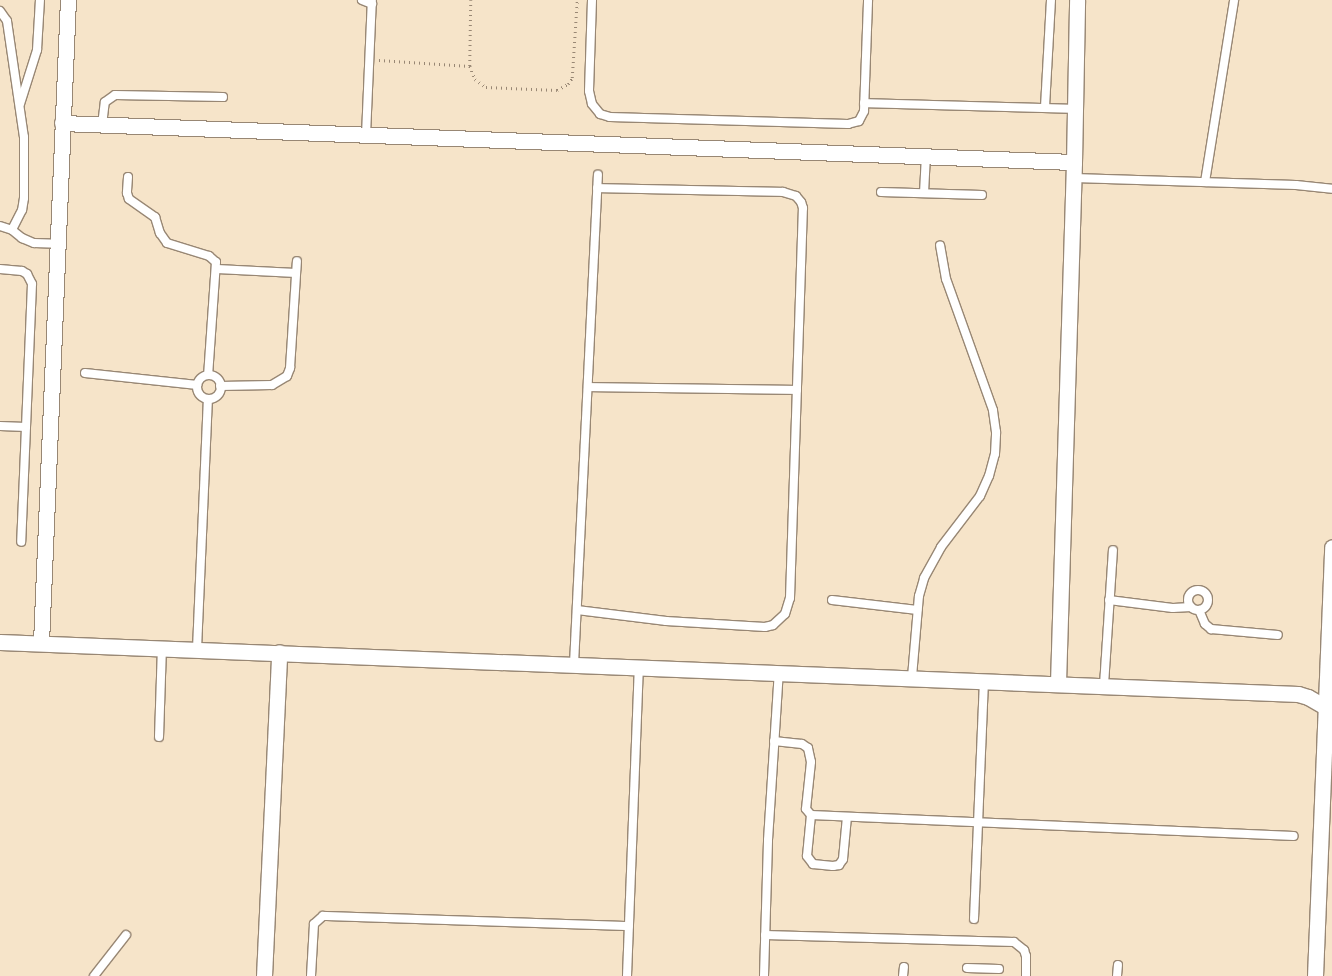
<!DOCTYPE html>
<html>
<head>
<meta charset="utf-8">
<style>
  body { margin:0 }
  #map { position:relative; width:1332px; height:976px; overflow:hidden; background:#f6e4c9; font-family:"Gochi Hand",sans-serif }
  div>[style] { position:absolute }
  .path>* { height:2.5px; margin-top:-1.25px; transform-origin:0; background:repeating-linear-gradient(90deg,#988774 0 1px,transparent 0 5px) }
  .roads { filter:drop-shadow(1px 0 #988774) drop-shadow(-1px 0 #988774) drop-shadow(0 1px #988774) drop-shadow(0 -1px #988774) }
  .lane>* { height:8px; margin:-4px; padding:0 4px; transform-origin:4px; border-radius:4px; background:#fff }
  .lane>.ring { margin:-4px; padding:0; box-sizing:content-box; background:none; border:8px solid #fff; border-radius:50% }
  .street>* { height:15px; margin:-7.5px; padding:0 7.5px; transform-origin:7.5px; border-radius:7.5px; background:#fff }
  span { translate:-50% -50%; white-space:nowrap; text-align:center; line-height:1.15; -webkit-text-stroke:5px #fcf5e5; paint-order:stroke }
</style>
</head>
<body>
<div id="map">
  <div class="path">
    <div style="left:471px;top:0;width:66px;rotate:90.9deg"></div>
    <div style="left:470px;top:66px;width:14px;rotate:69deg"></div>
    <div style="left:475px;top:79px;width:14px;rotate:36deg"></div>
    <div style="left:486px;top:87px;width:71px;rotate:2.4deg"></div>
    <div style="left:557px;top:90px;width:13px;rotate:-29deg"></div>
    <div style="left:568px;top:84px;width:7px;rotate:-56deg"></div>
    <div style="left:572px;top:78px;width:78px;rotate:-86.3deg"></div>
    <div style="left:379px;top:60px;width:91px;rotate:3.8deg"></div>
  </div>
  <div class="roads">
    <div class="lane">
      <div style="left:362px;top:0;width:11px;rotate:22deg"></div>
      <div style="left:592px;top:0;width:91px;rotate:91.9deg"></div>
      <div style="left:589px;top:91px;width:13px;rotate:77deg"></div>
      <div style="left:592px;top:104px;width:13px;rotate:51deg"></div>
      <div style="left:600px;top:114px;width:10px;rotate:17deg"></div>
      <div style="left:610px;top:117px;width:238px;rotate:1.7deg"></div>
      <div style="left:848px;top:124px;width:11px;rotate:-15deg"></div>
      <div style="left:859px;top:121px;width:11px;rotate:-63deg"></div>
      <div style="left:864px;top:111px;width:111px;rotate:-87.9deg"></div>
      <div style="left:0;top:11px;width:12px;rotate:55deg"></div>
      <div style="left:7px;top:21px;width:117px;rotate:81.7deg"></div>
      <div style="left:24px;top:137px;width:61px;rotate:90deg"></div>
      <div style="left:24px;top:198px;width:12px;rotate:99deg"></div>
      <div style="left:22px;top:210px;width:22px;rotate:117deg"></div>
      <div style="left:864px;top:103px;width:211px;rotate:1.6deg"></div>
      <div style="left:20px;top:104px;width:57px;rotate:-72.5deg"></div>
      <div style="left:37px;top:50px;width:50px;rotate:-86.6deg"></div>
      <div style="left:1045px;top:107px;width:107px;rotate:-86.8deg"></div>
      <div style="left:102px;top:125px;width:23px;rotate:-83deg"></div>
      <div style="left:105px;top:102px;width:12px;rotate:-35deg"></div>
      <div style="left:115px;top:95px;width:108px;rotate:1.1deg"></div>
      <div style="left:366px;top:135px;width:135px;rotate:-87.5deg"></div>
      <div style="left:128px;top:177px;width:16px;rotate:94deg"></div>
      <div style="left:127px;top:193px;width:6px;rotate:72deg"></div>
      <div style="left:129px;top:199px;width:32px;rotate:35deg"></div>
      <div style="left:155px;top:217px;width:17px;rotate:73deg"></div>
      <div style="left:160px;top:233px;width:12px;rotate:55deg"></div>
      <div style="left:167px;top:243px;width:44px;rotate:17.2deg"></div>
      <div style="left:209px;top:256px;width:9px;rotate:41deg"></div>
      <div style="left:216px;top:262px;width:113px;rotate:94deg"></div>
      <div style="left:1074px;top:178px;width:222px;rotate:1.8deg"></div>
      <div style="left:1296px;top:185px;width:36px;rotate:6deg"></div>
      <div style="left:1205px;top:182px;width:184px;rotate:-80.9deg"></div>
      <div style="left:881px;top:192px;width:101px;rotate:1.7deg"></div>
      <div style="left:924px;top:193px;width:37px;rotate:-87deg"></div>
      <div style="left:0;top:226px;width:13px;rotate:18deg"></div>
      <div style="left:12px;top:230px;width:13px;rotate:39deg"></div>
      <div style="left:22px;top:238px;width:13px;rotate:23deg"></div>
      <div style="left:34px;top:243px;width:23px;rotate:2deg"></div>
      <div style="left:0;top:269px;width:22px;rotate:5deg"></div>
      <div style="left:22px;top:271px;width:6px;rotate:31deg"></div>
      <div style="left:27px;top:274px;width:11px;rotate:63deg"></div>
      <div style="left:32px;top:284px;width:258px;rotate:92.4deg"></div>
      <div style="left:217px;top:269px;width:79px;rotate:2.9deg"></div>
      <div style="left:85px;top:373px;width:113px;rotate:6.1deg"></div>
      <div class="ring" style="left:197px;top:375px;width:16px;height:16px"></div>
      <div style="left:220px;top:386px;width:52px;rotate:-1.1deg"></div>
      <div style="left:272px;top:385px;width:17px;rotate:-31deg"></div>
      <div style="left:287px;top:376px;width:9px;rotate:-69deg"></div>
      <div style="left:290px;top:368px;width:107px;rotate:-86.3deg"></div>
      <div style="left:588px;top:387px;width:209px;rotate:0.8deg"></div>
      <div style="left:0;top:426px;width:26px;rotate:2deg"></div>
      <div class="ring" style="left:1188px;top:590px;width:12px;height:12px"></div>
      <div style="left:832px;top:600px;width:86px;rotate:6.7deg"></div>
      <div style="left:1109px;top:600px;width:64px;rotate:7.1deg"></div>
      <div style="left:1173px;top:608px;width:18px;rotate:-3deg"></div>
      <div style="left:577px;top:610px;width:90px;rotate:7deg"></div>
      <div style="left:666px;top:621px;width:99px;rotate:3.5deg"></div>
      <div style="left:765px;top:627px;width:8px;rotate:-14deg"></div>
      <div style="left:773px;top:625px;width:16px;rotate:-43deg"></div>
      <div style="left:785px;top:614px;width:17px;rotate:-73deg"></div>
      <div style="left:790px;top:598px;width:390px;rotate:-88.1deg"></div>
      <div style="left:803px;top:208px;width:6px;rotate:-108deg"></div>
      <div style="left:801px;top:202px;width:8px;rotate:-130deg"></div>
      <div style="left:796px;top:196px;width:14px;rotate:-163deg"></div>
      <div style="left:783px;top:192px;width:186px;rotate:-178.8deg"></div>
      <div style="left:1199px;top:610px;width:15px;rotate:67deg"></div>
      <div style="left:1205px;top:624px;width:8px;rotate:40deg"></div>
      <div style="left:1211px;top:629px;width:67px;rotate:5.1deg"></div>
      <div style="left:197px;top:649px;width:250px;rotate:-87.5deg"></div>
      <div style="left:574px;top:664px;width:490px;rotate:-87.2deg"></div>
      <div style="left:912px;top:677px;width:81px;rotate:-85.1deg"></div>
      <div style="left:919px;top:596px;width:19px;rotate:-74deg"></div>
      <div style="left:924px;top:578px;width:35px;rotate:-61deg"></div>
      <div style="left:941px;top:547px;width:64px;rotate:-52.6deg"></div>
      <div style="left:980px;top:496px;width:22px;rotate:-66deg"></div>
      <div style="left:989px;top:476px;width:23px;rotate:-75deg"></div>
      <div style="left:995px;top:454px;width:22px;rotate:-87deg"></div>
      <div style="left:996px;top:432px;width:22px;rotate:-98deg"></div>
      <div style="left:993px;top:410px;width:139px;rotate:-109.7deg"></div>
      <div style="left:946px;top:279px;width:34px;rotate:-100deg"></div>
      <div style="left:1104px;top:685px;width:135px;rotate:-86.2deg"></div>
      <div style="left:159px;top:737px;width:89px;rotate:-88.1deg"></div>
      <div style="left:774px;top:741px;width:28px;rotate:6deg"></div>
      <div style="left:802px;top:744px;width:7px;rotate:34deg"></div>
      <div style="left:808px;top:748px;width:14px;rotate:78deg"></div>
      <div style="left:811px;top:762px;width:47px;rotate:96.1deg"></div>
      <div style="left:806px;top:809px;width:8px;rotate:50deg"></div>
      <div style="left:811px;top:815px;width:483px;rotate:2.5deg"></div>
      <div style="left:811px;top:815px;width:41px;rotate:95.6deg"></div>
      <div style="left:807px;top:856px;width:10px;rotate:53deg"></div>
      <div style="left:813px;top:864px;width:20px;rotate:6deg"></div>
      <div style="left:833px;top:866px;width:6px;rotate:-9deg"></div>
      <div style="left:839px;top:865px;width:7px;rotate:-56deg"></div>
      <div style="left:843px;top:859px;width:42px;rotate:-84.6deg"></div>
      <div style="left:974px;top:919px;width:239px;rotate:-87.6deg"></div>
      <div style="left:765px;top:935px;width:249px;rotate:1.6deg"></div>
      <div style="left:1014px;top:942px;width:13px;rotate:39deg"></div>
      <div style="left:1024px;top:950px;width:6px;rotate:72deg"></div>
      <div style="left:1026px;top:956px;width:20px;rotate:90deg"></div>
      <div style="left:967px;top:968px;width:32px;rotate:2deg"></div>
      <div style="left:94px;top:976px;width:52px;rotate:-52deg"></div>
      <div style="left:311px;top:976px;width:52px;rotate:-86.7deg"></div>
      <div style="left:314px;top:924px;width:12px;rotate:-42deg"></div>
      <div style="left:323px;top:916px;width:306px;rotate:1.9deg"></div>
      <div style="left:627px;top:976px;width:310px;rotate:-87.8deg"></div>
      <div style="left:764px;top:976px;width:136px;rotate:-88.3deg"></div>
      <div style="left:768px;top:840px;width:168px;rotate:-86.3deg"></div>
      <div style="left:903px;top:976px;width:9px;rotate:-84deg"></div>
      <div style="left:1117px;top:976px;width:11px;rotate:-85deg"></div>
    </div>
    <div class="street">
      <div style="left:62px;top:123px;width:1013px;rotate:2.21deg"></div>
      <div style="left:0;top:642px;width:1299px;rotate:2.29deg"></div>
      <div style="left:1298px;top:694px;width:10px;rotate:17deg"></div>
      <div style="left:1308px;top:697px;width:20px;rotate:30deg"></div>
      <div style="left:41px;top:643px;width:644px;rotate:-87.6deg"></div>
      <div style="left:1058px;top:683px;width:521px;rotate:-88.24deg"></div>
      <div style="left:1074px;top:162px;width:162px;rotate:-88.9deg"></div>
      <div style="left:264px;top:976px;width:324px;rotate:-87.3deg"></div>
      <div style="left:1315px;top:976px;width:429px;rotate:-87.7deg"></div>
    </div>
  </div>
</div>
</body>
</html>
